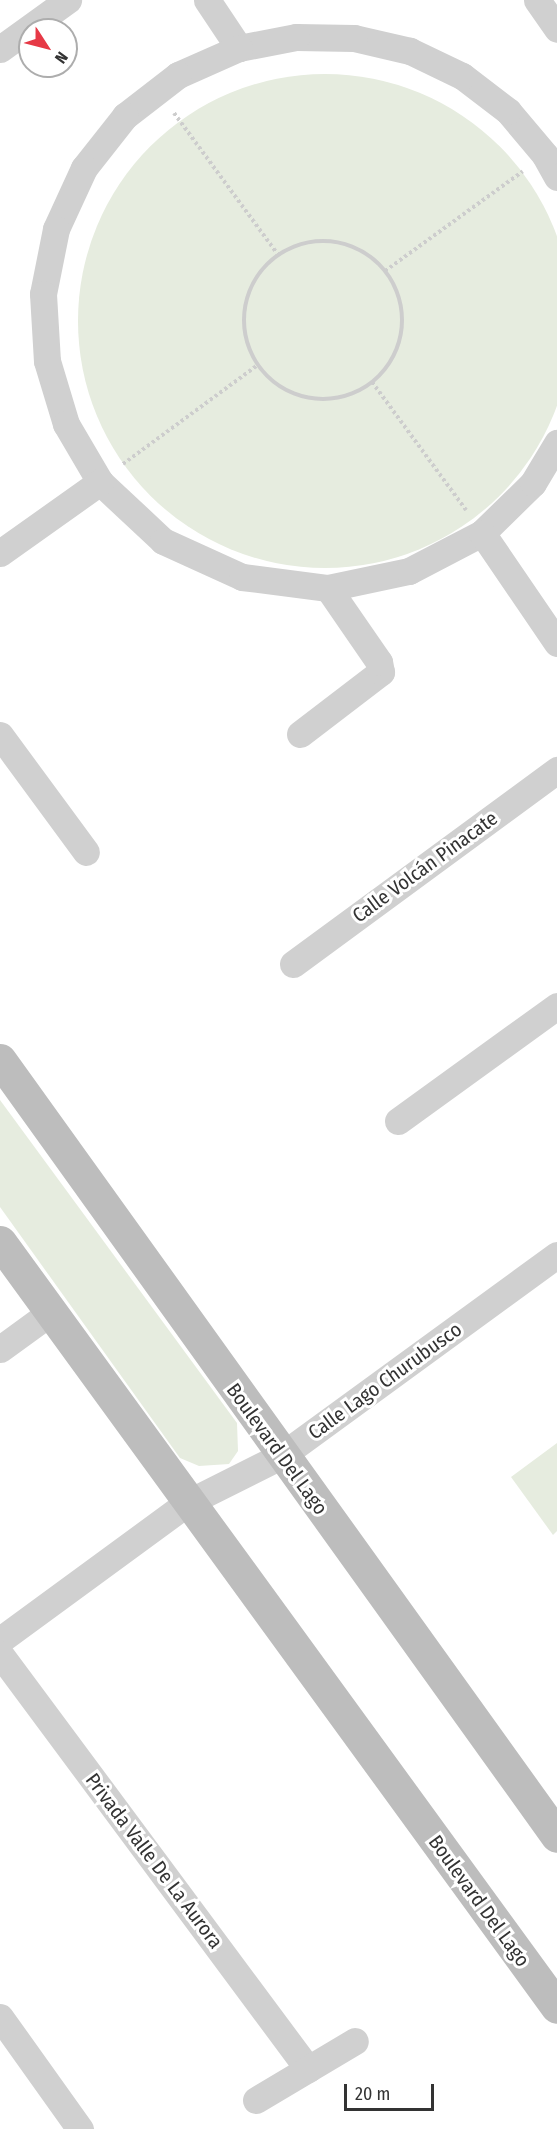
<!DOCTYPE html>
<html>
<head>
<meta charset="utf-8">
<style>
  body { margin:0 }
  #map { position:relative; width:557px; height:2129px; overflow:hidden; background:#fff; font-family:"Fira Sans Condensed",sans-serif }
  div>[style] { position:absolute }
  .green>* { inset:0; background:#e6ecdf }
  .round { border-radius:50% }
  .path>* { height:4px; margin-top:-2px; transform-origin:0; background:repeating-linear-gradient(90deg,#cdcdcd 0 3px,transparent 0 6px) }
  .path>.ring { margin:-2px; padding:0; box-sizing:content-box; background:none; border:4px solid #cdcdcd; border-radius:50% }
  .street>* { height:27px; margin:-13.5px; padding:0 13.5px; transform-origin:13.5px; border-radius:13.5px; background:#d0d0d0 }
  .secondary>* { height:33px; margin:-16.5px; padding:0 16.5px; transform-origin:16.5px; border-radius:16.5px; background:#bdbdbd }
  span { translate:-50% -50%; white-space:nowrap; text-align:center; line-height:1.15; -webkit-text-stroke:6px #fff; paint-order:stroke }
  .street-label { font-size:20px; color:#333 }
  .north { position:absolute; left:18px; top:18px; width:60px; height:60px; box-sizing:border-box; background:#fff; border:2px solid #adadad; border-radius:50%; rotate:126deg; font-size:16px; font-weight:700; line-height:24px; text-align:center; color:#333 }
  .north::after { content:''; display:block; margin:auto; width:21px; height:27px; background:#e63946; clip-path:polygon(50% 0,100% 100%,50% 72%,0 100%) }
  .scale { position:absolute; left:344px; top:2084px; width:90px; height:27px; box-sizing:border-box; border:3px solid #333; border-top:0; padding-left:8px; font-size:18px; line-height:21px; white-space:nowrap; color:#333; -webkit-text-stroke:4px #fff; paint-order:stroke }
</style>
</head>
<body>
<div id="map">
  <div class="green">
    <div class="round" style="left:78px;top:74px;width:494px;height:494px"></div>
    <div style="clip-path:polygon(0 1100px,237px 1423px,238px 1451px,229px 1464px,199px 1466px,180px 1458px,0 1207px)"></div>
    <div style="clip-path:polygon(557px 1443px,557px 1531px,553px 1535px,511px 1477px)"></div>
  </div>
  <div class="path">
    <div style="left:174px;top:113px;width:177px;rotate:53.7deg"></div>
    <div class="ring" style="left:244px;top:241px;width:154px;height:154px"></div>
    <div style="left:385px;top:271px;width:170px;rotate:-35.9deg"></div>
    <div style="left:372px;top:382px;width:159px;rotate:53.7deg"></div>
    <div style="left:123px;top:464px;width:167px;rotate:-36.3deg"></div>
  </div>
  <div class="street">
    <div style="left:207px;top:0;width:58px;rotate:56.3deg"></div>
    <div style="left:537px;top:0;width:35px;rotate:55deg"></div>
    <div style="left:0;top:49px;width:84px;rotate:-35.8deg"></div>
    <div style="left:557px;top:177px;width:25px;rotate:-119deg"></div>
    <div style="left:545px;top:155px;width:57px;rotate:-130.1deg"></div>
    <div style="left:508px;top:111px;width:58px;rotate:-142.7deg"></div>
    <div style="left:462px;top:76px;width:58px;rotate:-154.3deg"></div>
    <div style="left:410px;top:51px;width:57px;rotate:-166.9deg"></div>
    <div style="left:354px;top:38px;width:58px;rotate:-179deg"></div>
    <div style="left:296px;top:37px;width:58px;rotate:169.1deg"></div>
    <div style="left:239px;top:48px;width:67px;rotate:156.1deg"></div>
    <div style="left:178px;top:75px;width:67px;rotate:142.3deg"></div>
    <div style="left:125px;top:116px;width:66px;rotate:128.3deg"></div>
    <div style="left:84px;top:168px;width:67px;rotate:114.7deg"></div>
    <div style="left:56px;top:229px;width:66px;rotate:101.3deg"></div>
    <div style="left:43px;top:294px;width:67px;rotate:86.6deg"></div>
    <div style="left:47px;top:361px;width:66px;rotate:73.2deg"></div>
    <div style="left:66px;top:424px;width:67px;rotate:59.6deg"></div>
    <div style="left:100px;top:482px;width:86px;rotate:43.1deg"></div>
    <div style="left:163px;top:541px;width:87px;rotate:24.5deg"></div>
    <div style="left:242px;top:577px;width:87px;rotate:7.3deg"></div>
    <div style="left:328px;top:588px;width:83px;rotate:-11.9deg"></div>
    <div style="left:409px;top:571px;width:82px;rotate:-27.5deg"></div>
    <div style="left:482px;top:533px;width:71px;rotate:-44.4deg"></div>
    <div style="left:533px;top:483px;width:47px;rotate:-59deg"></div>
    <div style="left:482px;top:533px;width:133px;rotate:55.7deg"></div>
    <div style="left:0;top:553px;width:123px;rotate:-35.4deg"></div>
    <div style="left:300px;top:734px;width:102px;rotate:-37.4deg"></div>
    <div style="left:381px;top:672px;width:10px;rotate:-101deg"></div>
    <div style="left:379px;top:662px;width:90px;rotate:-124.6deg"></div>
    <div style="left:0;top:735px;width:145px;rotate:53.7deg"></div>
    <div style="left:293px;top:964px;width:328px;rotate:-36.3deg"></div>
    <div style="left:398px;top:1121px;width:196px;rotate:-35.9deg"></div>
    <div style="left:0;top:1349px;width:63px;rotate:-36deg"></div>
    <div style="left:0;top:1640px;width:232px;rotate:-36.2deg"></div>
    <div style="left:187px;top:1503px;width:105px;rotate:-26.6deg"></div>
    <div style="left:281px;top:1456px;width:341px;rotate:-36.1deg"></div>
    <div style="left:0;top:1654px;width:517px;rotate:53.42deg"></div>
    <div style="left:0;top:2017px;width:138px;rotate:54.5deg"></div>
    <div style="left:256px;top:2100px;width:115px;rotate:-30.8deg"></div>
  </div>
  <div class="secondary">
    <div style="left:0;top:1060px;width:955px;rotate:54.33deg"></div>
    <div style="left:0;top:1242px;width:946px;rotate:53.94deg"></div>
  </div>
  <div class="street-label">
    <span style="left:425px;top:867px;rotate:-36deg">Calle Volcán Pinacate</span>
    <span style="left:385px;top:1381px;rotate:-36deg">Calle Lago Churubusco</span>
    <span style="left:277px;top:1449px;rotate:54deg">Boulevard Del Lago</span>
    <span style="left:154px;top:1861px;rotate:53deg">Privada Valle De La Aurora</span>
    <span style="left:479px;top:1901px;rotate:54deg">Boulevard Del Lago</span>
  </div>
  <div class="north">N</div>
  <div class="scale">20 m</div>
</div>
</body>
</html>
